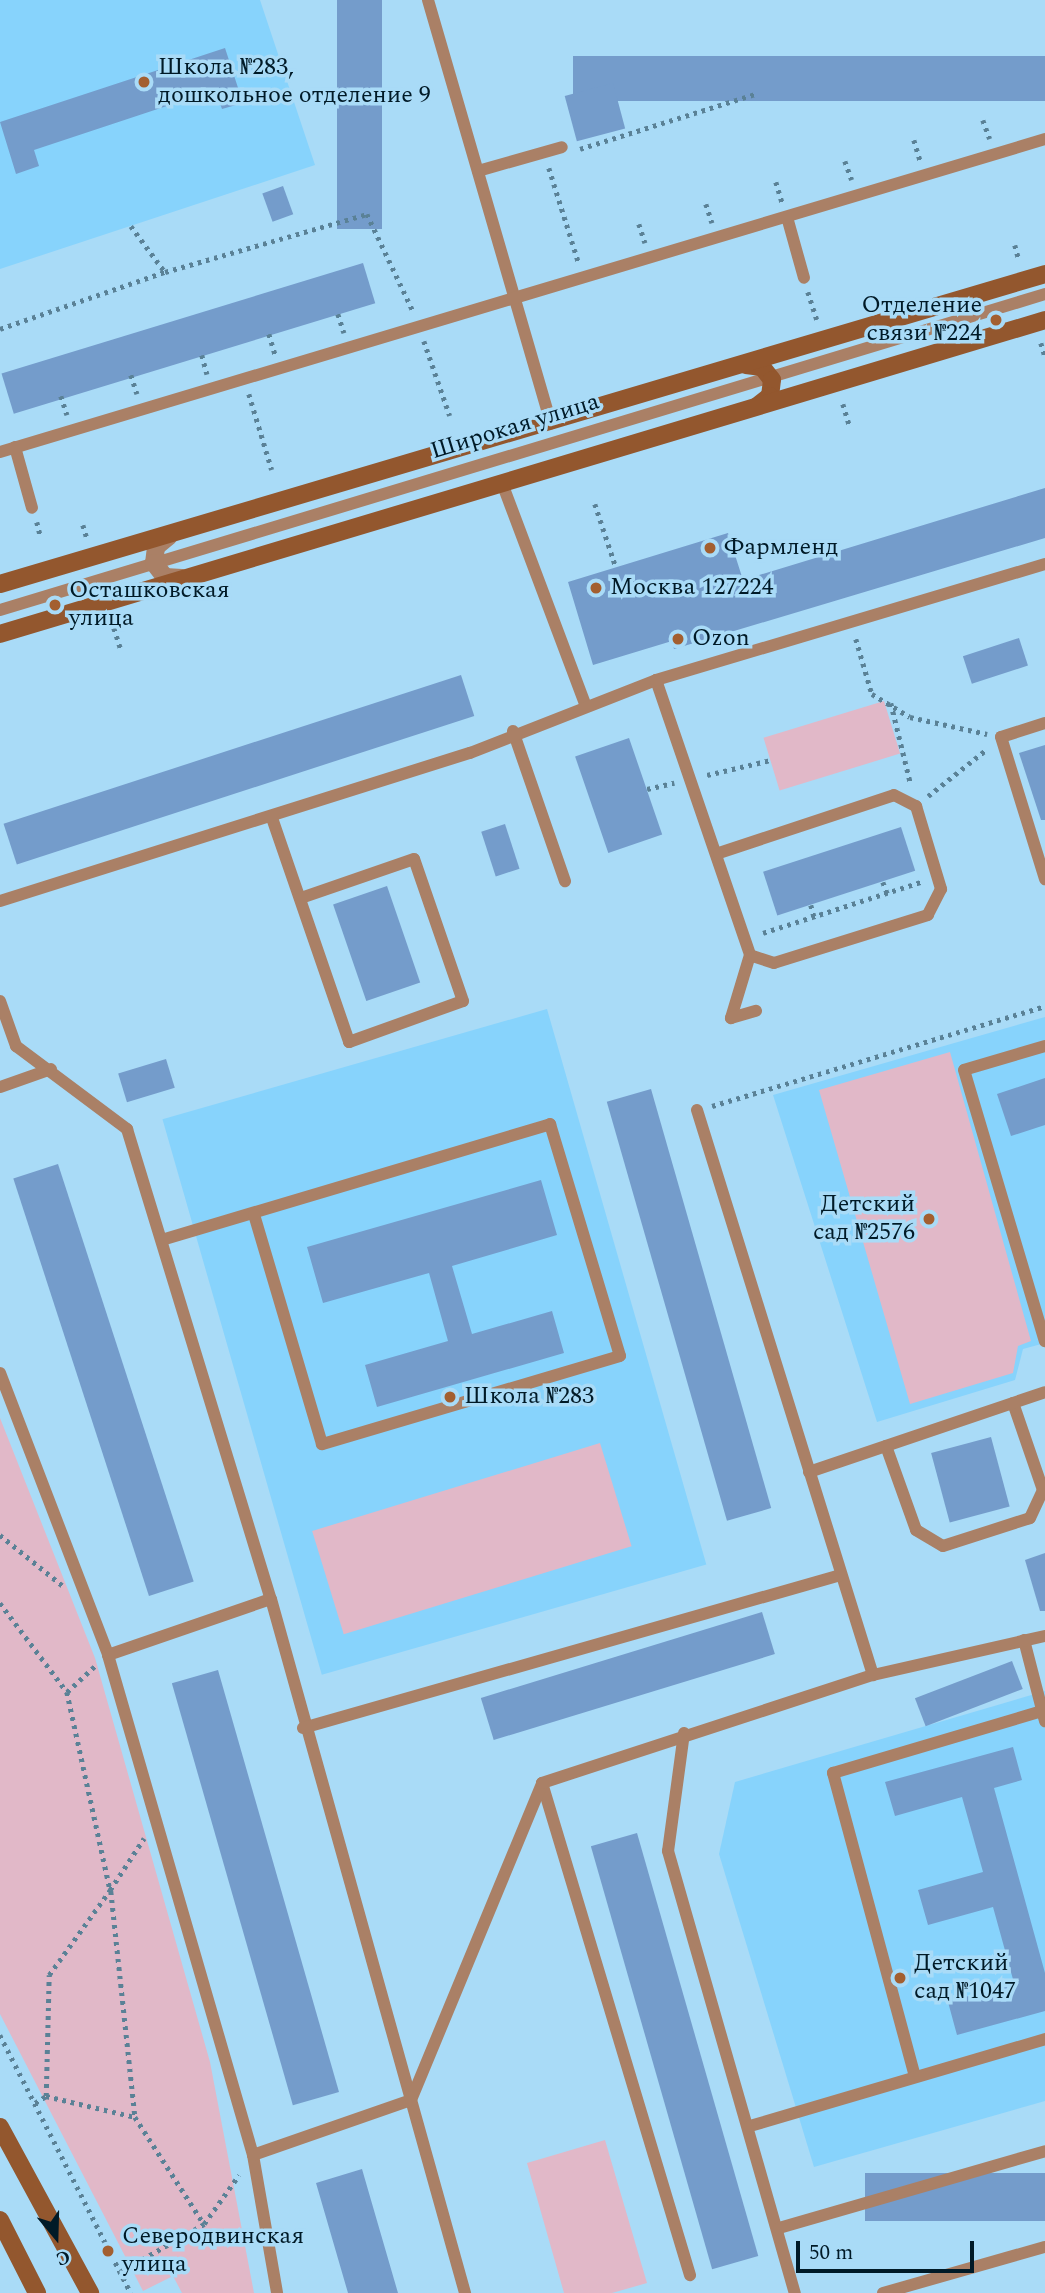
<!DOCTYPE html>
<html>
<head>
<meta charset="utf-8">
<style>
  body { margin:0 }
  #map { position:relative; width:1045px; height:2293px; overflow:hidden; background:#a9dbf7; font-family:Spectral,serif }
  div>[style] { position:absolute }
  .built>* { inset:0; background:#87d3fc; transform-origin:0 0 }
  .green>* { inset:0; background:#e1b8c8; transform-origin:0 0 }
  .building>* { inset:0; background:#749ccb; transform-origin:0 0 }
  .path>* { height:4.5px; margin-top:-2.25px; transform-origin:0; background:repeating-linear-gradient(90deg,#5a8196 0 3.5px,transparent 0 8.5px) }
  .lane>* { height:12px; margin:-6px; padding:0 6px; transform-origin:6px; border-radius:6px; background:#aa8066 }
  .street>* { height:18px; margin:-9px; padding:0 9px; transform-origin:9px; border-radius:9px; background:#aa8066 }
  .secondary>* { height:18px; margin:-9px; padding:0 9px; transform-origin:9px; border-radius:9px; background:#93572e }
  .dots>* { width:19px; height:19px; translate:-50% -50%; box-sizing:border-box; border:4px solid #a9dbf7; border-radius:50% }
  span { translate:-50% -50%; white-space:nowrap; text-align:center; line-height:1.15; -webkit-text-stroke:7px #a9dbf7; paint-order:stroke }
  .poi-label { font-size:24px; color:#001a27 }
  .left { translate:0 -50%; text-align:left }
  .right { translate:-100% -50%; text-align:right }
  .street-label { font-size:24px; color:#001a27 }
  .north { position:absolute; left:21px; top:2202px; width:70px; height:70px; -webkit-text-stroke:5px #a9dbf7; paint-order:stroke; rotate:161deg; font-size:19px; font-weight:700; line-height:28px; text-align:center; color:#001a27 }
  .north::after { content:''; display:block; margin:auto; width:24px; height:32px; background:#001a27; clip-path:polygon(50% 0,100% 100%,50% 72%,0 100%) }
  .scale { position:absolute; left:796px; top:2241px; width:178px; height:32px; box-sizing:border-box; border:4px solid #001a27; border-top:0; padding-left:9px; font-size:21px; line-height:24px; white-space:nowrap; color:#001a27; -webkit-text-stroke:5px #a9dbf7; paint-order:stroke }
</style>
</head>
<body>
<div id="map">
  <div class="built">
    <div style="clip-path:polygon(0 0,260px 0,315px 165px,0 269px)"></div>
    <div style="left:547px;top:1009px;width:578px;height:400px;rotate:74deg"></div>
    <div style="clip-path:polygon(1045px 1017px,1045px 1343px,1023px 1349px,1015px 1380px,877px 1422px,773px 1095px)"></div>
    <div style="clip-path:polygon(1045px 1691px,1045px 2101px,814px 2167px,719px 1854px,735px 1782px)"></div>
  </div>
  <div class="green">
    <div style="left:884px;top:701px;width:55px;height:126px;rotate:73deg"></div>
    <div style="clip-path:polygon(950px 1052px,1031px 1341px,1018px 1346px,1013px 1373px,910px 1404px,819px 1090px)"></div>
    <div style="clip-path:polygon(0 1418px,95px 1658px,210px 2062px,254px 2293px,182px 2293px,173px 2276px,143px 2291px,0 2014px)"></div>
    <div style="left:600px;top:1443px;width:108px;height:301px;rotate:73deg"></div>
    <div style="clip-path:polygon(605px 2140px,647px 2283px,612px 2293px,564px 2293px,527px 2163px)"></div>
  </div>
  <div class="building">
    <div style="left:337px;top:0;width:45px;height:229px"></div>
    <div style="clip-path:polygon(225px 48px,243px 103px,222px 109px,215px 90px,34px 150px,39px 166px,16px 174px,0 122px)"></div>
    <div style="left:1045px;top:56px;width:45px;height:472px;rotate:90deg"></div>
    <div style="left:613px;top:83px;width:47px;height:50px;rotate:75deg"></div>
    <div style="left:283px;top:186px;width:30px;height:22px;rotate:70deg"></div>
    <div style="left:363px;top:263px;width:42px;height:378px;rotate:73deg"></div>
    <div style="clip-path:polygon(1045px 488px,1045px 538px,674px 649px,672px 641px,593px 665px,568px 582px,728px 533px,743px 580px)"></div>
    <div style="left:1019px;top:638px;width:29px;height:59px;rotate:72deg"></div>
    <div style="left:461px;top:675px;width:43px;height:481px;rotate:72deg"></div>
    <div style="left:629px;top:738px;width:102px;height:57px;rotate:71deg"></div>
    <div style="clip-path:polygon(1045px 745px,1045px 820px,1041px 820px,1019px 753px)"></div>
    <div style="left:505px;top:824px;width:47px;height:25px;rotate:72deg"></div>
    <div style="left:901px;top:827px;width:46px;height:145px;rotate:72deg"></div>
    <div style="left:387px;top:886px;width:102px;height:57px;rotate:71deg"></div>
    <div style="left:166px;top:1059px;width:30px;height:50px;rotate:73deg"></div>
    <div style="clip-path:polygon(1045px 1078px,1045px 1125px,1011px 1136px,997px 1094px)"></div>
    <div style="left:651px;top:1089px;width:436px;height:46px;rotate:74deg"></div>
    <div style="left:58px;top:1164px;width:439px;height:47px;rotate:72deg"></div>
    <div style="clip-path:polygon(541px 1180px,557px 1235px,452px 1266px,472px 1334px,552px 1311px,564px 1353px,377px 1407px,365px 1365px,448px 1341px,429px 1273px,323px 1303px,307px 1247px)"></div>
    <div style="left:991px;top:1437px;width:72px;height:62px;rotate:75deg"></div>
    <div style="clip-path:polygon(1045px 1553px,1045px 1611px,1040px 1611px,1025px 1560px)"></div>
    <div style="left:762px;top:1612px;width:44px;height:294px;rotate:73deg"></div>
    <div style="left:1012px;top:1661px;width:30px;height:104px;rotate:69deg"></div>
    <div style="left:218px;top:1670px;width:439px;height:48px;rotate:74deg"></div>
    <div style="clip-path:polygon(1013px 1747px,1022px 1780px,994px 1788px,1045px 1973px,1045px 2011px,957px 2035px,948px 2002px,1014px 1983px,993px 1907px,928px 1925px,918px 1890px,983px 1872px,962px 1797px,895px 1816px,885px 1782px)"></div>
    <div style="left:637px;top:1833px;width:440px;height:48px;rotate:74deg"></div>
    <div style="clip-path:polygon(362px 2169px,373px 2207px,398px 2293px,348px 2293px,316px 2183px)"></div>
    <div style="left:1045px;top:2173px;width:48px;height:180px;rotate:90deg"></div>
  </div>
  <div class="path">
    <div style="left:983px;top:120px;width:20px;rotate:70deg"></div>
    <div style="left:914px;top:140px;width:21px;rotate:73deg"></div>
    <div style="left:580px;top:149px;width:184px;rotate:-17.4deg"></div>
    <div style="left:845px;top:161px;width:20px;rotate:70deg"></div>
    <div style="left:549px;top:168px;width:101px;rotate:72.6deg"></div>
    <div style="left:776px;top:182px;width:21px;rotate:73deg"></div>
    <div style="left:706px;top:204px;width:20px;rotate:72deg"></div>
    <div style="left:639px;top:224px;width:20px;rotate:72deg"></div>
    <div style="left:131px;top:226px;width:57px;rotate:53.5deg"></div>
    <div style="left:165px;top:272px;width:210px;rotate:-16deg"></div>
    <div style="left:367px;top:214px;width:110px;rotate:64.6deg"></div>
    <div style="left:1015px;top:245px;width:16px;rotate:75deg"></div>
    <div style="left:808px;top:292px;width:29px;rotate:72deg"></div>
    <div style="left:338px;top:314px;width:20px;rotate:72deg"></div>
    <div style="left:0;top:329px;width:175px;rotate:-19.1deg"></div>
    <div style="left:269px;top:334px;width:21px;rotate:73deg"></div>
    <div style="left:424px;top:341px;width:79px;rotate:70.9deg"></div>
    <div style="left:1041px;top:343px;width:14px;rotate:73deg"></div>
    <div style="left:202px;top:355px;width:20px;rotate:75deg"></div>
    <div style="left:131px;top:375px;width:20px;rotate:72deg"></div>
    <div style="left:249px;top:394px;width:79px;rotate:73.2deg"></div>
    <div style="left:61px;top:396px;width:20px;rotate:72deg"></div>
    <div style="left:843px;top:404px;width:21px;rotate:73deg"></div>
    <div style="left:595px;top:504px;width:66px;rotate:71.6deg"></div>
    <div style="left:37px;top:522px;width:16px;rotate:76deg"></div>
    <div style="left:83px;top:525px;width:14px;rotate:73deg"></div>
    <div style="left:114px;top:628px;width:23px;rotate:72deg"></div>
    <div style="left:856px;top:639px;width:57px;rotate:73.8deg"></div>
    <div style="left:872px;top:694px;width:44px;rotate:31.2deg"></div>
    <div style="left:910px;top:717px;width:79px;rotate:12.4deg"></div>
    <div style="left:891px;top:703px;width:84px;rotate:76.3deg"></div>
    <div style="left:707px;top:775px;width:66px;rotate:-13.2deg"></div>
    <div style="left:647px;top:789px;width:28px;rotate:-13deg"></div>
    <div style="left:928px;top:796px;width:75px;rotate:-38.5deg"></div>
    <div style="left:883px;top:882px;width:14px;rotate:69deg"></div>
    <div style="left:811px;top:905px;width:16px;rotate:75deg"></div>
    <div style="left:763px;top:933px;width:166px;rotate:-17.9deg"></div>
    <div style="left:712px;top:1106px;width:348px;rotate:-16.7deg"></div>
    <div style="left:0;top:1535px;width:80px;rotate:38.9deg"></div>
    <div style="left:0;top:1603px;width:111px;rotate:53deg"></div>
    <div style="left:67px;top:1692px;width:38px;rotate:-43deg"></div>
    <div style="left:67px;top:1692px;width:203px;rotate:77.7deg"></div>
    <div style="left:110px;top:1890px;width:62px;rotate:-56.8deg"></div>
    <div style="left:111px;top:1891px;width:227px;rotate:83.9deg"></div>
    <div style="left:0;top:2035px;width:289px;rotate:63.1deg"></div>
    <div style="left:46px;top:2096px;width:91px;rotate:13.3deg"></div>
    <div style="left:135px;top:2117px;width:127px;rotate:57.2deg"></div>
    <div style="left:35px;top:2103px;width:13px;rotate:-32deg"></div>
    <div style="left:46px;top:2096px;width:121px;rotate:-88.6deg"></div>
    <div style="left:49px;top:1975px;width:105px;rotate:-54.3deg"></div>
    <div style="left:120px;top:2272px;width:97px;rotate:-29.7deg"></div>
    <div style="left:204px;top:2224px;width:60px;rotate:-54.5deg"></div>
  </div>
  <div class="lane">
    <div style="left:428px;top:0;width:441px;rotate:73.8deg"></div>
    <div style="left:478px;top:171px;width:87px;rotate:-15.9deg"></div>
    <div style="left:787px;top:217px;width:63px;rotate:74.4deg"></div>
    <div style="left:15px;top:447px;width:63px;rotate:74.4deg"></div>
    <div style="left:0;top:452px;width:1091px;rotate:-16.67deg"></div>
    <div style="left:502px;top:483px;width:236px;rotate:69.4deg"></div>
    <div style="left:0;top:610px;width:1092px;rotate:-16.82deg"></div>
    <div style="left:656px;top:680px;width:291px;rotate:71.1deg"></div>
    <div style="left:750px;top:955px;width:66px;rotate:106.8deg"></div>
    <div style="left:731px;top:1018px;width:26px;rotate:-16deg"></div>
    <div style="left:1045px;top:723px;width:46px;rotate:162.3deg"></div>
    <div style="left:1001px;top:737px;width:149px;rotate:72.8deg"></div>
    <div style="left:513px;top:731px;width:159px;rotate:70.9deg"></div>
    <div style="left:272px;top:818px;width:237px;rotate:71deg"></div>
    <div style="left:349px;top:1042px;width:121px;rotate:-19.8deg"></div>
    <div style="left:463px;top:1001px;width:150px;rotate:-109deg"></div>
    <div style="left:414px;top:859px;width:120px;rotate:161deg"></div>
    <div style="left:719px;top:853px;width:184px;rotate:-18.3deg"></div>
    <div style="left:894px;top:795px;width:25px;rotate:27deg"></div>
    <div style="left:916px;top:806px;width:87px;rotate:73.2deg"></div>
    <div style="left:941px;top:889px;width:29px;rotate:117deg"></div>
    <div style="left:928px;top:915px;width:161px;rotate:162.7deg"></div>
    <div style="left:774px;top:963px;width:25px;rotate:-162deg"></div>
    <div style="left:0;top:901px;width:493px;rotate:-17.5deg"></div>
    <div style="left:470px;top:753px;width:200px;rotate:-21.4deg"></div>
    <div style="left:656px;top:680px;width:406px;rotate:-16.6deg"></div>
    <div style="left:0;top:1001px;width:48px;rotate:70.4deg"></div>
    <div style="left:16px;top:1046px;width:139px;rotate:36.8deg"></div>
    <div style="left:127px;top:1129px;width:492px;rotate:73deg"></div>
    <div style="left:271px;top:1599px;width:721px;rotate:74.38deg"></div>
    <div style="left:1045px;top:1046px;width:84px;rotate:163.5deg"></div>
    <div style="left:964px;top:1070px;width:283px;rotate:73.4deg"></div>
    <div style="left:0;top:1087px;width:54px;rotate:-19.4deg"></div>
    <div style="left:697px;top:1110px;width:592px;rotate:72.7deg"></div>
    <div style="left:165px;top:1239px;width:402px;rotate:-16.6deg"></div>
    <div style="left:550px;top:1124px;width:242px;rotate:73.2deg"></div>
    <div style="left:620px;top:1356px;width:311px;rotate:163.5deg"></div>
    <div style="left:322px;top:1444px;width:239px;rotate:-106.5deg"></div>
    <div style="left:0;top:1373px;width:302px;rotate:69deg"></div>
    <div style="left:108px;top:1655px;width:521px;rotate:73.83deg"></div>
    <div style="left:253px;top:2155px;width:140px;rotate:80.1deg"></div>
    <div style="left:886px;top:1446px;width:89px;rotate:70.3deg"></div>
    <div style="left:916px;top:1530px;width:31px;rotate:31deg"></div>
    <div style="left:943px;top:1546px;width:91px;rotate:-17.8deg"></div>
    <div style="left:1030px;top:1518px;width:31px;rotate:-65deg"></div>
    <div style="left:1043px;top:1490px;width:92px;rotate:-109deg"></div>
    <div style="left:809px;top:1472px;width:249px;rotate:-18.7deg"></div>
    <div style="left:1024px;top:1640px;width:84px;rotate:75.5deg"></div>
    <div style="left:108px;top:1655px;width:172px;rotate:-19deg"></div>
    <div style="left:303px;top:1728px;width:559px;rotate:-15.88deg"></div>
    <div style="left:684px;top:1733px;width:119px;rotate:97.7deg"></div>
    <div style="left:668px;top:1851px;width:460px;rotate:74deg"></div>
    <div style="left:542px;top:1783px;width:514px;rotate:73.26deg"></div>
    <div style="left:914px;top:2073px;width:311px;rotate:-105.1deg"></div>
    <div style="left:833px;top:1773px;width:218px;rotate:-16.5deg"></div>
    <div style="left:750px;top:2126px;width:308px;rotate:-16.4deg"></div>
    <div style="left:253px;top:2155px;width:167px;rotate:-19.2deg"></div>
    <div style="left:411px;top:2100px;width:343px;rotate:-67.5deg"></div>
    <div style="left:542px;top:1783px;width:348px;rotate:-18.1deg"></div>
    <div style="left:873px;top:1675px;width:176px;rotate:-12.8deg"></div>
    <div style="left:779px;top:2228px;width:277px;rotate:-16.1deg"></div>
    <div style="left:883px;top:2293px;width:168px;rotate:-15.9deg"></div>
  </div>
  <div class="street">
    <div style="left:169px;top:536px;width:17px;rotate:140deg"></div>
    <div style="left:156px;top:547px;width:16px;rotate:97deg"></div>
    <div style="left:154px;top:563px;width:18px;rotate:52deg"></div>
    <div style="left:165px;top:577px;width:17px;rotate:3deg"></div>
  </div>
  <div class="secondary">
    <div style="left:746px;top:365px;width:16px;rotate:7deg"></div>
    <div style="left:762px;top:367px;width:16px;rotate:52deg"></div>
    <div style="left:772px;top:380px;width:16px;rotate:97deg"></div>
    <div style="left:770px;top:396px;width:16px;rotate:142deg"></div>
    <div style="left:0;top:584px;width:1090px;rotate:-16.52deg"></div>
    <div style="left:0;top:634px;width:1091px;rotate:-16.72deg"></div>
    <div style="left:0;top:2127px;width:189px;rotate:61.5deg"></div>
    <div style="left:0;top:2220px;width:82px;rotate:63.1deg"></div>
  </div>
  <div class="dots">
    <div style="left:144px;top:82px;background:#a35f30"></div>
    <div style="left:996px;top:320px;background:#a35f30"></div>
    <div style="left:710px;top:548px;background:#a35f30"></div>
    <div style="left:596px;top:588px;background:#a35f30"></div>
    <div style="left:55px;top:605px;background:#a35f30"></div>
    <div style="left:678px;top:639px;background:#a35f30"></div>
    <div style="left:929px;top:1219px;background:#a35f30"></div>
    <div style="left:450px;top:1397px;background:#a35f30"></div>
    <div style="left:900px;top:1978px;background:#a35f30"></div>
    <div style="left:108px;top:2251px;background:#a35f30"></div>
  </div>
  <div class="poi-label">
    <span class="left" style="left:158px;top:82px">Школа №283,<br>дошкольное отделение 9</span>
    <span class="right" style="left:982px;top:320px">Отделение<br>связи №224</span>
    <span class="left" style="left:724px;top:548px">Фармленд</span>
    <span class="left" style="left:610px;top:588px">Москва 127224</span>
    <span class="left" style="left:69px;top:605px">Осташковская<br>улица</span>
    <span class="left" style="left:692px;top:639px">Ozon</span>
    <span class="right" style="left:915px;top:1219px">Детский<br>сад №2576</span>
    <span class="left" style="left:464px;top:1397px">Школа №283</span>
    <span class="left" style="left:914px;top:1978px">Детский<br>сад №1047</span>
    <span class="left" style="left:122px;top:2251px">Северодвинская<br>улица</span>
  </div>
  <div class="street-label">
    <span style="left:515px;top:427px;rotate:-17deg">Широкая улица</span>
  </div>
  <div class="north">С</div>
  <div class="scale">50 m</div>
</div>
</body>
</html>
